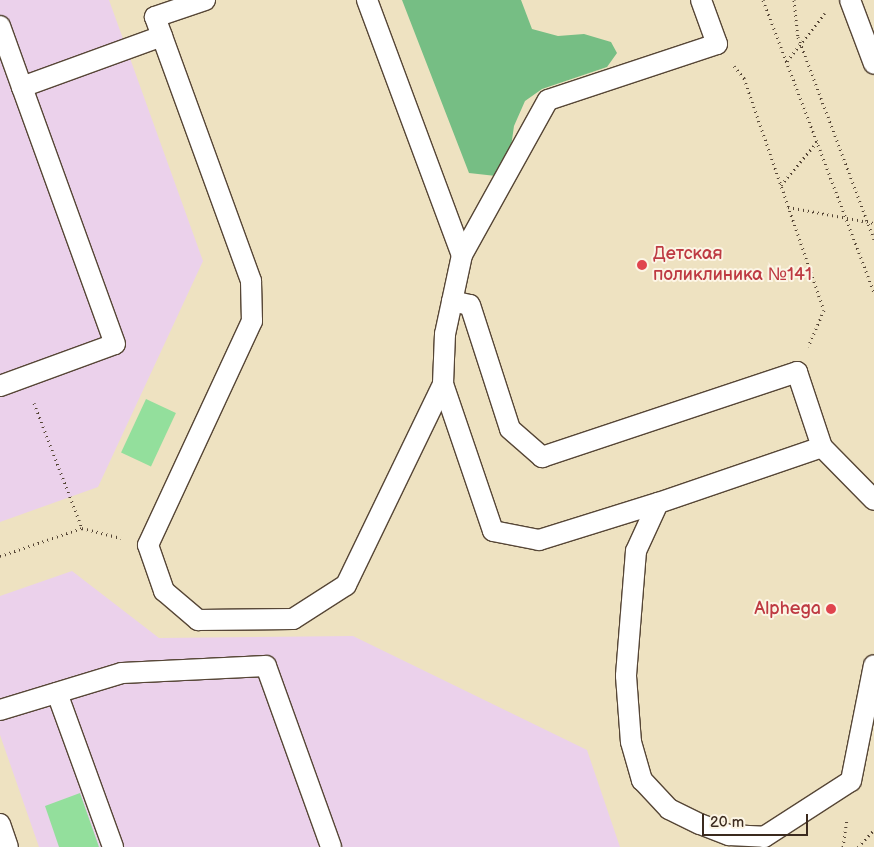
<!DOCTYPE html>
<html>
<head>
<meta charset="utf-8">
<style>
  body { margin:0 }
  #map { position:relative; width:874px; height:847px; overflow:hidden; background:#eee2c1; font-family:"Balsamiq Sans",sans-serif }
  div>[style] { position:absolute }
  .built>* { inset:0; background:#ebd1eb }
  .green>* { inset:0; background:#93df9c; transform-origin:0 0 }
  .forest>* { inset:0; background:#76be84 }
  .path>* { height:3px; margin-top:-1.5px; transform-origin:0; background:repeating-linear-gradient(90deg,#564636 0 1px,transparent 0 5px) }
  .roads { filter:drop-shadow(1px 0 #564636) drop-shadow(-1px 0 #564636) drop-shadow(0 1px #564636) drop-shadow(0 -1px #564636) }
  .lane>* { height:20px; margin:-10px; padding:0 10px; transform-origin:10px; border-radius:10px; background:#fff }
  .dots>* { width:14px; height:14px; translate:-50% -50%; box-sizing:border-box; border:2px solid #fcf5e5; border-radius:50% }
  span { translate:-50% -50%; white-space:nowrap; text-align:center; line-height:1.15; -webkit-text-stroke:4px #fcf5e5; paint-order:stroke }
  .health-label { font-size:18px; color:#be3a42 }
  .left { translate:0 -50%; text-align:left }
  .right { translate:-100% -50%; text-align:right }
  .scale { position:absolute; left:702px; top:814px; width:106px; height:22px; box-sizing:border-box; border:2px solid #3b2a1e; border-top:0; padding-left:6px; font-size:15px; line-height:18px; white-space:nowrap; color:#3b2a1e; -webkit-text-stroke:4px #fcf5e5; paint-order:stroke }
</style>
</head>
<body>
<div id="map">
  <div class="built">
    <div style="clip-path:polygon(0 0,109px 0,203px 261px,98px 487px,0 522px)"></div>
    <div style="clip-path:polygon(72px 571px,159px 638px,353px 636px,587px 750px,620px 847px,39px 847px,0 735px,0 596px)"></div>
  </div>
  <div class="green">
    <div style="left:146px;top:399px;width:33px;height:59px;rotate:25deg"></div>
    <div style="clip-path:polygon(80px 793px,99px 847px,59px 847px,45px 806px)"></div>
  </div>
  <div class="forest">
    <div style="clip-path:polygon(402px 0,521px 0,532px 29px,558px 36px,584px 34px,611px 42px,617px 53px,607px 67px,542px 89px,525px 101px,514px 126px,510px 154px,496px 176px,469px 173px)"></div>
  </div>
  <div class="path">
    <div style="left:763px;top:0;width:312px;rotate:69.2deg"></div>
    <div style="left:794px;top:0;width:37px;rotate:84deg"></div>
    <div style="left:798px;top:37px;width:216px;rotate:69.4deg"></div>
    <div style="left:787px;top:61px;width:61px;rotate:-51.6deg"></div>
    <div style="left:734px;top:66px;width:16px;rotate:50deg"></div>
    <div style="left:744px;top:78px;width:245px;rotate:71deg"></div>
    <div style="left:824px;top:310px;width:40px;rotate:113.4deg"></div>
    <div style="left:781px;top:185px;width:56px;rotate:-50.1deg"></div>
    <div style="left:788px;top:207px;width:87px;rotate:10.5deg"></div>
    <div style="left:34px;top:403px;width:134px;rotate:69deg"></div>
    <div style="left:0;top:556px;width:87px;rotate:-18.9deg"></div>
    <div style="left:82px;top:528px;width:40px;rotate:14.4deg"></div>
    <div style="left:843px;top:847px;width:29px;rotate:-82deg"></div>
    <div style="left:858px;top:847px;width:23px;rotate:-47deg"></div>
  </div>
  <div class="roads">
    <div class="lane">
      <div style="left:205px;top:0;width:53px;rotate:161.2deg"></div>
      <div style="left:155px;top:17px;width:281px;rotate:70deg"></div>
      <div style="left:251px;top:281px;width:40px;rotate:88.6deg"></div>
      <div style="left:252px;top:321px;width:247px;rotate:114.9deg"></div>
      <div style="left:148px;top:545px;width:49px;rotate:70.8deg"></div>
      <div style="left:164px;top:591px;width:45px;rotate:40.5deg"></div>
      <div style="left:198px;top:620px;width:95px;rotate:-0.6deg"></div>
      <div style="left:293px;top:619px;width:63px;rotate:-32.7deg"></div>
      <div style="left:346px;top:585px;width:223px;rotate:-64.2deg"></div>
      <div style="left:367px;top:0;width:272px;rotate:69.6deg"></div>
      <div style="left:462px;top:255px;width:81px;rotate:102.1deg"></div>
      <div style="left:445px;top:334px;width:50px;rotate:92.3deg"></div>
      <div style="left:443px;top:384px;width:155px;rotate:71.2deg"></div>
      <div style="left:493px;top:531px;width:47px;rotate:11.1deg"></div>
      <div style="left:539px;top:540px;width:125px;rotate:-17.3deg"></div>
      <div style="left:850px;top:0;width:68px;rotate:69.4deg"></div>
      <div style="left:0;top:26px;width:65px;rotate:70.2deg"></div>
      <div style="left:462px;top:255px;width:177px;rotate:-61deg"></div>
      <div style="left:548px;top:100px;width:178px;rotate:-18.3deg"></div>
      <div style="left:717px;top:44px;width:47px;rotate:-110deg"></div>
      <div style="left:452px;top:301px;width:18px;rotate:13deg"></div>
      <div style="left:470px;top:305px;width:130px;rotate:72.1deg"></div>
      <div style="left:510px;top:429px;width:43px;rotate:41.2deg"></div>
      <div style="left:542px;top:457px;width:269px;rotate:-18.4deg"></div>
      <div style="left:797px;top:372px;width:79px;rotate:71.6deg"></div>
      <div style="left:822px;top:447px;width:74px;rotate:45.5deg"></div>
      <div style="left:0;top:386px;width:122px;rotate:-20.1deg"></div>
      <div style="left:115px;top:344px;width:273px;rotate:-109.9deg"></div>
      <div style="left:22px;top:87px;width:149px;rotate:-20deg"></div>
      <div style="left:822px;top:447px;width:173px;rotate:161.1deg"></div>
      <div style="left:658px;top:503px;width:53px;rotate:114.6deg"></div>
      <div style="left:636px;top:551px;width:125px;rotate:94.6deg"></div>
      <div style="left:626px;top:676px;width:66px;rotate:85.7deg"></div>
      <div style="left:631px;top:742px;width:40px;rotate:74deg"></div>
      <div style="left:642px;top:780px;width:40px;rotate:47deg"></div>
      <div style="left:669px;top:809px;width:34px;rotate:26deg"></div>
      <div style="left:700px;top:824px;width:31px;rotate:21deg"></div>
      <div style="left:729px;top:835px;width:35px;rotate:3deg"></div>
      <div style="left:764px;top:837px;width:103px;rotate:-32.8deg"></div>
      <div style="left:851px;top:781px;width:118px;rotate:-78.8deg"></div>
      <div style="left:57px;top:693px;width:164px;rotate:70deg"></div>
      <div style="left:0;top:710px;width:127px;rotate:-16.9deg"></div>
      <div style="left:122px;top:673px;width:144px;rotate:-2.8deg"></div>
      <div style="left:266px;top:666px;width:192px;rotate:70.2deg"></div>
      <div style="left:0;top:824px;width:24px;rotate:71deg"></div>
    </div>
  </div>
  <div class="dots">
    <div style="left:642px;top:265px;background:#e0444e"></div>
    <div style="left:831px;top:609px;background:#e0444e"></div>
  </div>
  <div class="health-label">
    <span class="left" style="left:653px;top:265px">Детская<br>поликлиника №141</span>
    <span class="right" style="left:821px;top:609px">Alphega</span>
  </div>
  <div class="scale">20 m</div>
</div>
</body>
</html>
